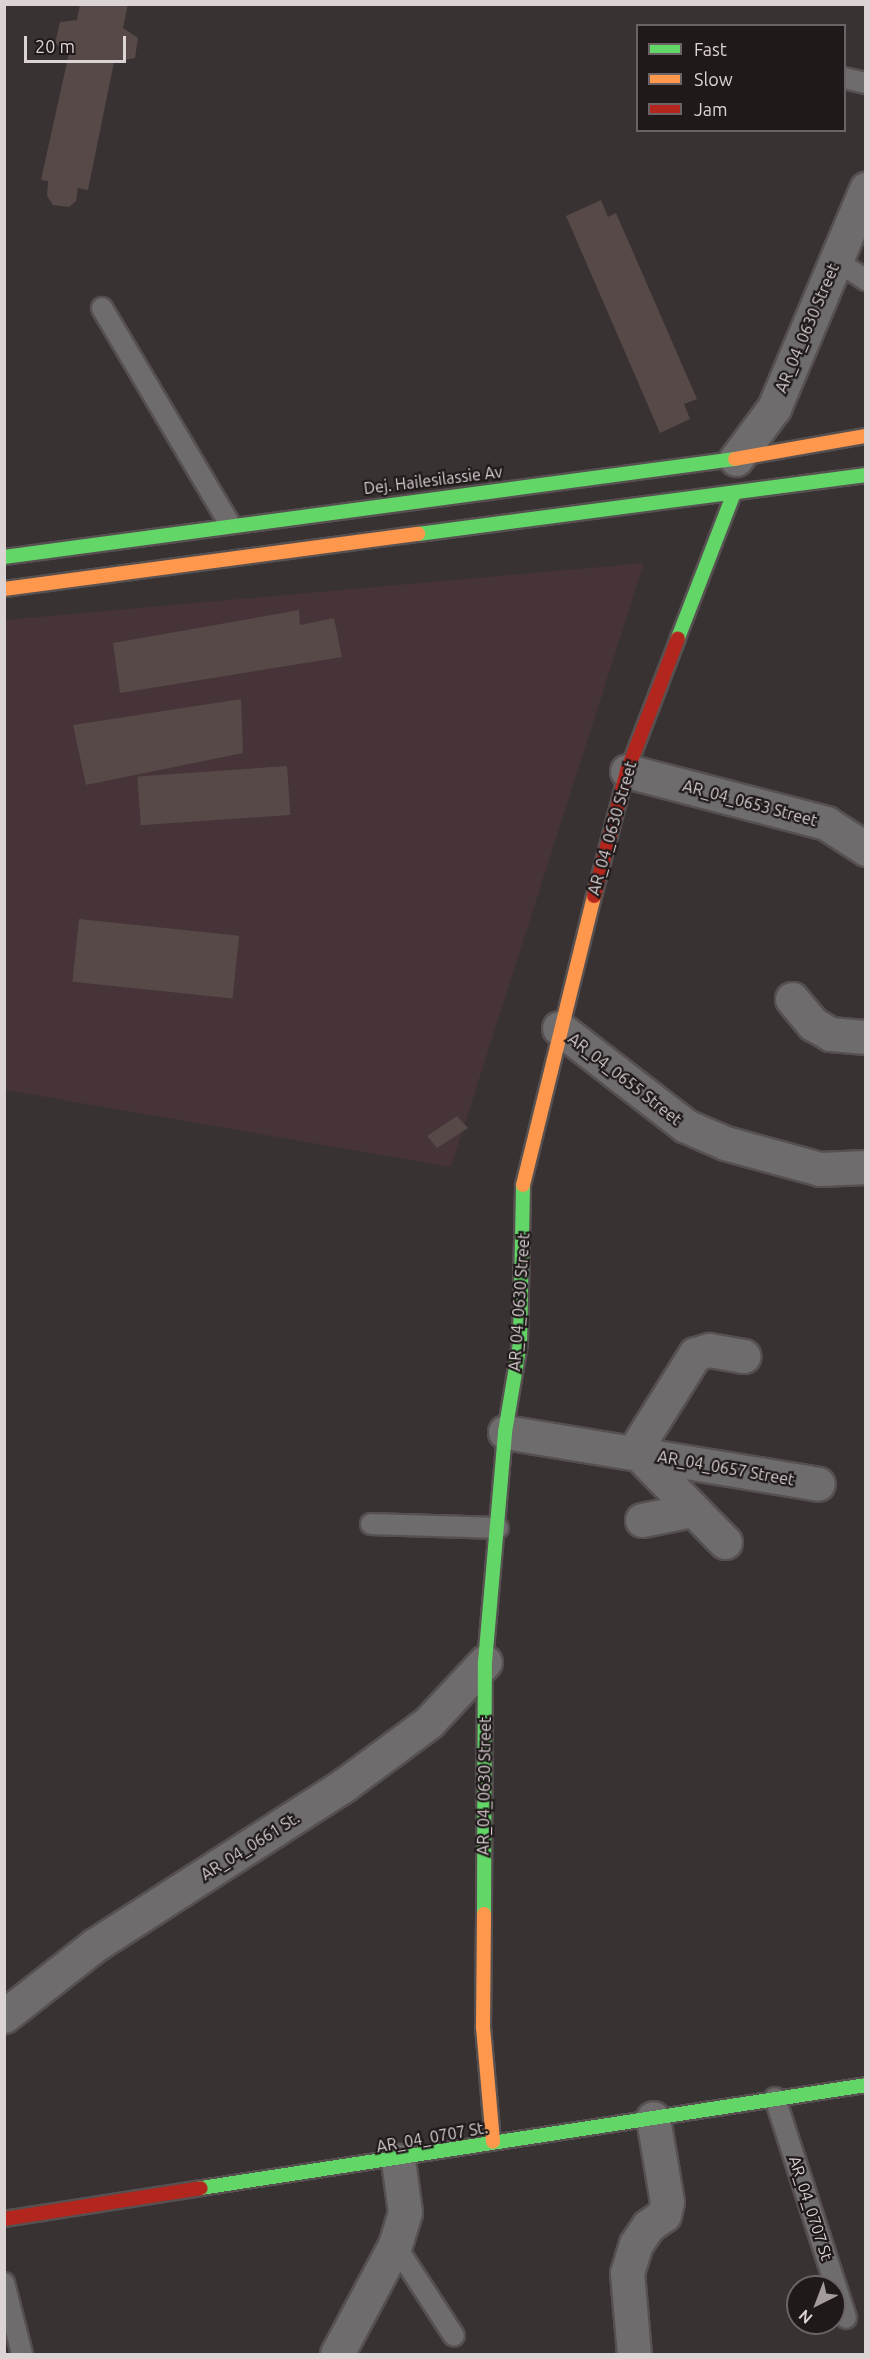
<!DOCTYPE html>
<html>
<head>
<meta charset="utf-8">
<style>
  body { margin:0 }
  #map { position:relative; width:870px; height:2359px; overflow:hidden; background:#393233; font-family:Ubuntu,sans-serif }
  div>[style] { position:absolute }
  .built>* { inset:0; background:#463438 }
  .building>* { inset:0; background:#564947; transform-origin:0 0 }
  .roads { filter:drop-shadow(2px 0 #565051) drop-shadow(-2px 0 #565051) drop-shadow(0 2px #565051) drop-shadow(0 -2px #565051) }
  .lane>* { height:20px; margin:-10px; padding:0 10px; transform-origin:10px; border-radius:10px; background:#6f6c6d }
  .street>* { height:33px; margin:-16.5px; padding:0 16.5px; transform-origin:16.5px; border-radius:16.5px; background:#6f6c6d }
  .fast>* { height:14px; margin:-7px; padding:0 7px; transform-origin:7px; border-radius:7px; background:#63d668 }
  .slow>* { height:14px; margin:-7px; padding:0 7px; transform-origin:7px; border-radius:7px; background:#ff974d }
  .jam>* { height:14px; margin:-7px; padding:0 7px; transform-origin:7px; border-radius:7px; background:#b3261e }
  span { translate:-50% -50%; white-space:nowrap; text-align:center; line-height:1.15; -webkit-text-stroke:4.5px #1f191a; paint-order:stroke }
  .street-label { font-size:16px; color:#dcd3d5 }
  .frame { position:absolute; inset:0; border:6px solid #dcd3d5; pointer-events:none }
  .legend { position:absolute; left:636px; top:24px; width:210px; height:108px; box-sizing:border-box; background:#1f191a; border:2px solid #6b6365; margin:0; padding:8px 10px; list-style:none; font-size:18px; color:#dcd3d5 }
  .legend li { display:flex; align-items:center; gap:12px; height:30px }
  .legend b { width:30px; border:2px solid #6b6365 }
  .north { position:absolute; left:786px; top:2275px; width:60px; height:60px; box-sizing:border-box; background:#1f191a; border:2px solid #6b6365; border-radius:50%; rotate:222deg; font-size:16px; font-weight:700; line-height:24px; text-align:center; color:#dcd3d5 }
  .north::after { content:''; display:block; margin:auto; width:21px; height:27px; background:#a39b9c; clip-path:polygon(50% 0,100% 100%,50% 72%,0 100%) }
  .scale { position:absolute; left:24px; top:36px; width:102px; height:27px; box-sizing:border-box; border:3px solid #dcd3d5; border-top:0; padding-left:8px; font-size:18px; line-height:21px; white-space:nowrap; color:#dcd3d5; -webkit-text-stroke:4px #1f191a; paint-order:stroke }
</style>
</head>
<body>
<div id="map">
  <div class="built">
    <div style="clip-path:polygon(644px 563px,451px 1167px,5px 1090px,5px 620px)"></div>
  </div>
  <div class="building">
    <div style="clip-path:polygon(80px 4px,128px 4px,123px 28px,138px 38px,135px 58px,114px 62px,88px 190px,78px 188px,76px 201px,69px 207px,53px 205px,47px 196px,48px 181px,41px 180px,69px 53px,55px 43px,60px 22px,77px 20px)"></div>
    <div style="clip-path:polygon(601px 200px,608px 217px,616px 213px,697px 399px,684px 404px,690px 419px,660px 433px,566px 216px)"></div>
    <div style="clip-path:polygon(299px 610px,300px 625px,334px 618px,342px 657px,120px 693px,113px 643px)"></div>
    <div style="clip-path:polygon(241px 699px,243px 753px,86px 785px,73px 725px)"></div>
    <div style="left:287px;top:766px;width:49px;height:150px;rotate:86deg"></div>
    <div style="left:79px;top:919px;width:161px;height:63px;rotate:6deg"></div>
    <div style="clip-path:polygon(457px 1116px,468px 1128px,437px 1148px,427px 1136px)"></div>
  </div>
  <div class="roads">
    <div class="lane">
      <div style="left:844px;top:78px;width:23px;rotate:13deg"></div>
      <div style="left:836px;top:260px;width:36px;rotate:34deg"></div>
      <div style="left:102px;top:308px;width:250px;rotate:59.4deg"></div>
      <div style="left:371px;top:1524px;width:127px;rotate:1.8deg"></div>
      <div style="left:775px;top:2098px;width:231px;rotate:72.1deg"></div>
      <div style="left:395px;top:2245px;width:108px;rotate:57deg"></div>
      <div style="left:4px;top:2283px;width:73px;rotate:75.8deg"></div>
    </div>
    <div class="street">
      <div style="left:736px;top:459px;width:64px;rotate:-53.3deg"></div>
      <div style="left:774px;top:408px;width:238px;rotate:-67.2deg"></div>
      <div style="left:627px;top:771px;width:206px;rotate:14.6deg"></div>
      <div style="left:826px;top:823px;width:48px;rotate:33deg"></div>
      <div style="left:792px;top:999px;width:33px;rotate:50deg"></div>
      <div style="left:813px;top:1024px;width:20px;rotate:30deg"></div>
      <div style="left:830px;top:1034px;width:36px;rotate:5deg"></div>
      <div style="left:559px;top:1028px;width:160px;rotate:37.7deg"></div>
      <div style="left:686px;top:1126px;width:43px;rotate:23.6deg"></div>
      <div style="left:725px;top:1143px;width:98px;rotate:15.3deg"></div>
      <div style="left:820px;top:1169px;width:46px;rotate:-2.5deg"></div>
      <div style="left:505px;top:1432px;width:317px;rotate:9.4deg"></div>
      <div style="left:642px;top:1520px;width:51px;rotate:-11.3deg"></div>
      <div style="left:725px;top:1542px;width:129px;rotate:-134.4deg"></div>
      <div style="left:635px;top:1450px;width:113px;rotate:-58deg"></div>
      <div style="left:695px;top:1354px;width:15px;rotate:-16deg"></div>
      <div style="left:709px;top:1350px;width:35px;rotate:10deg"></div>
      <div style="left:4px;top:2016px;width:115px;rotate:-38deg"></div>
      <div style="left:95px;top:1945px;width:296px;rotate:-32.7deg"></div>
      <div style="left:344px;top:1785px;width:106px;rotate:-36.5deg"></div>
      <div style="left:429px;top:1722px;width:82px;rotate:-47deg"></div>
      <div style="left:337px;top:2354px;width:123px;rotate:-62deg"></div>
      <div style="left:395px;top:2245px;width:34px;rotate:-73deg"></div>
      <div style="left:405px;top:2212px;width:52px;rotate:-97.7deg"></div>
      <div style="left:634px;top:2354px;width:81px;rotate:-94.9deg"></div>
      <div style="left:627px;top:2273px;width:30px;rotate:-73deg"></div>
      <div style="left:636px;top:2244px;width:22px;rotate:-56deg"></div>
      <div style="left:648px;top:2226px;width:19px;rotate:-35deg"></div>
      <div style="left:664px;top:2215px;width:13px;rotate:-77deg"></div>
      <div style="left:667px;top:2202px;width:85px;rotate:-99.5deg"></div>
    </div>
    <div class="fast">
      <div style="left:418px;top:534px;width:452px;rotate:-7.5deg"></div>
      <div style="left:4px;top:557px;width:738px;rotate:-7.64deg"></div>
      <div style="left:678px;top:638px;width:155px;rotate:-68.9deg"></div>
      <div style="left:484px;top:1914px;width:252px;rotate:-89.8deg"></div>
      <div style="left:485px;top:1662px;width:231px;rotate:-85deg"></div>
      <div style="left:505px;top:1432px;width:90px;rotate:-80.4deg"></div>
      <div style="left:520px;top:1343px;width:158px;rotate:-88.9deg"></div>
      <div style="left:201px;top:2188px;width:673px;rotate:-8.8deg"></div>
    </div>
    <div class="slow">
      <div style="left:735px;top:459px;width:133px;rotate:-10deg"></div>
      <div style="left:4px;top:589px;width:418px;rotate:-7.6deg"></div>
      <div style="left:523px;top:1185px;width:298px;rotate:-76.2deg"></div>
      <div style="left:484px;top:1914px;width:113px;rotate:90.5deg"></div>
      <div style="left:483px;top:2027px;width:115px;rotate:85deg"></div>
    </div>
    <div class="jam">
      <div style="left:594px;top:896px;width:129px;rotate:-75.2deg"></div>
      <div style="left:627px;top:771px;width:142px;rotate:-69deg"></div>
      <div style="left:4px;top:2219px;width:199px;rotate:-8.9deg"></div>
    </div>
  </div>
  <div class="street-label">
    <span style="left:807px;top:328px;rotate:-67deg">AR_04_0630 Street</span>
    <span style="left:433px;top:480px;rotate:-7deg">Dej. Hailesilassie Av</span>
    <span style="left:750px;top:803px;rotate:15deg">AR_04_0653 Street</span>
    <span style="left:612px;top:828px;rotate:-74deg">AR_04_0630 Street</span>
    <span style="left:625px;top:1079px;rotate:38deg">AR_04_0655 Street</span>
    <span style="left:519px;top:1302px;rotate:-86deg">AR_04_0630 Street</span>
    <span style="left:726px;top:1468px;rotate:10deg">AR_04_0657 Street</span>
    <span style="left:484px;top:1786px;rotate:-89deg">AR_04_0630 Street</span>
    <span style="left:250px;top:1846px;rotate:-32deg">AR_04_0661 St.</span>
    <span style="left:432px;top:2137px;rotate:-10deg">AR_04_0707 St.</span>
    <span style="left:811px;top:2208px;rotate:72deg">AR_04_0707 St</span>
  </div>
  <div class="frame"></div>
  <ul class="legend">
  <li><b style="height:8px;background:#63d668"></b>Fast</li>
  <li><b style="height:8px;background:#ff974d"></b>Slow</li>
  <li><b style="height:8px;background:#b3261e"></b>Jam</li>
  </ul>
  <div class="north">N</div>
  <div class="scale">20 m</div>
</div>
</body>
</html>
